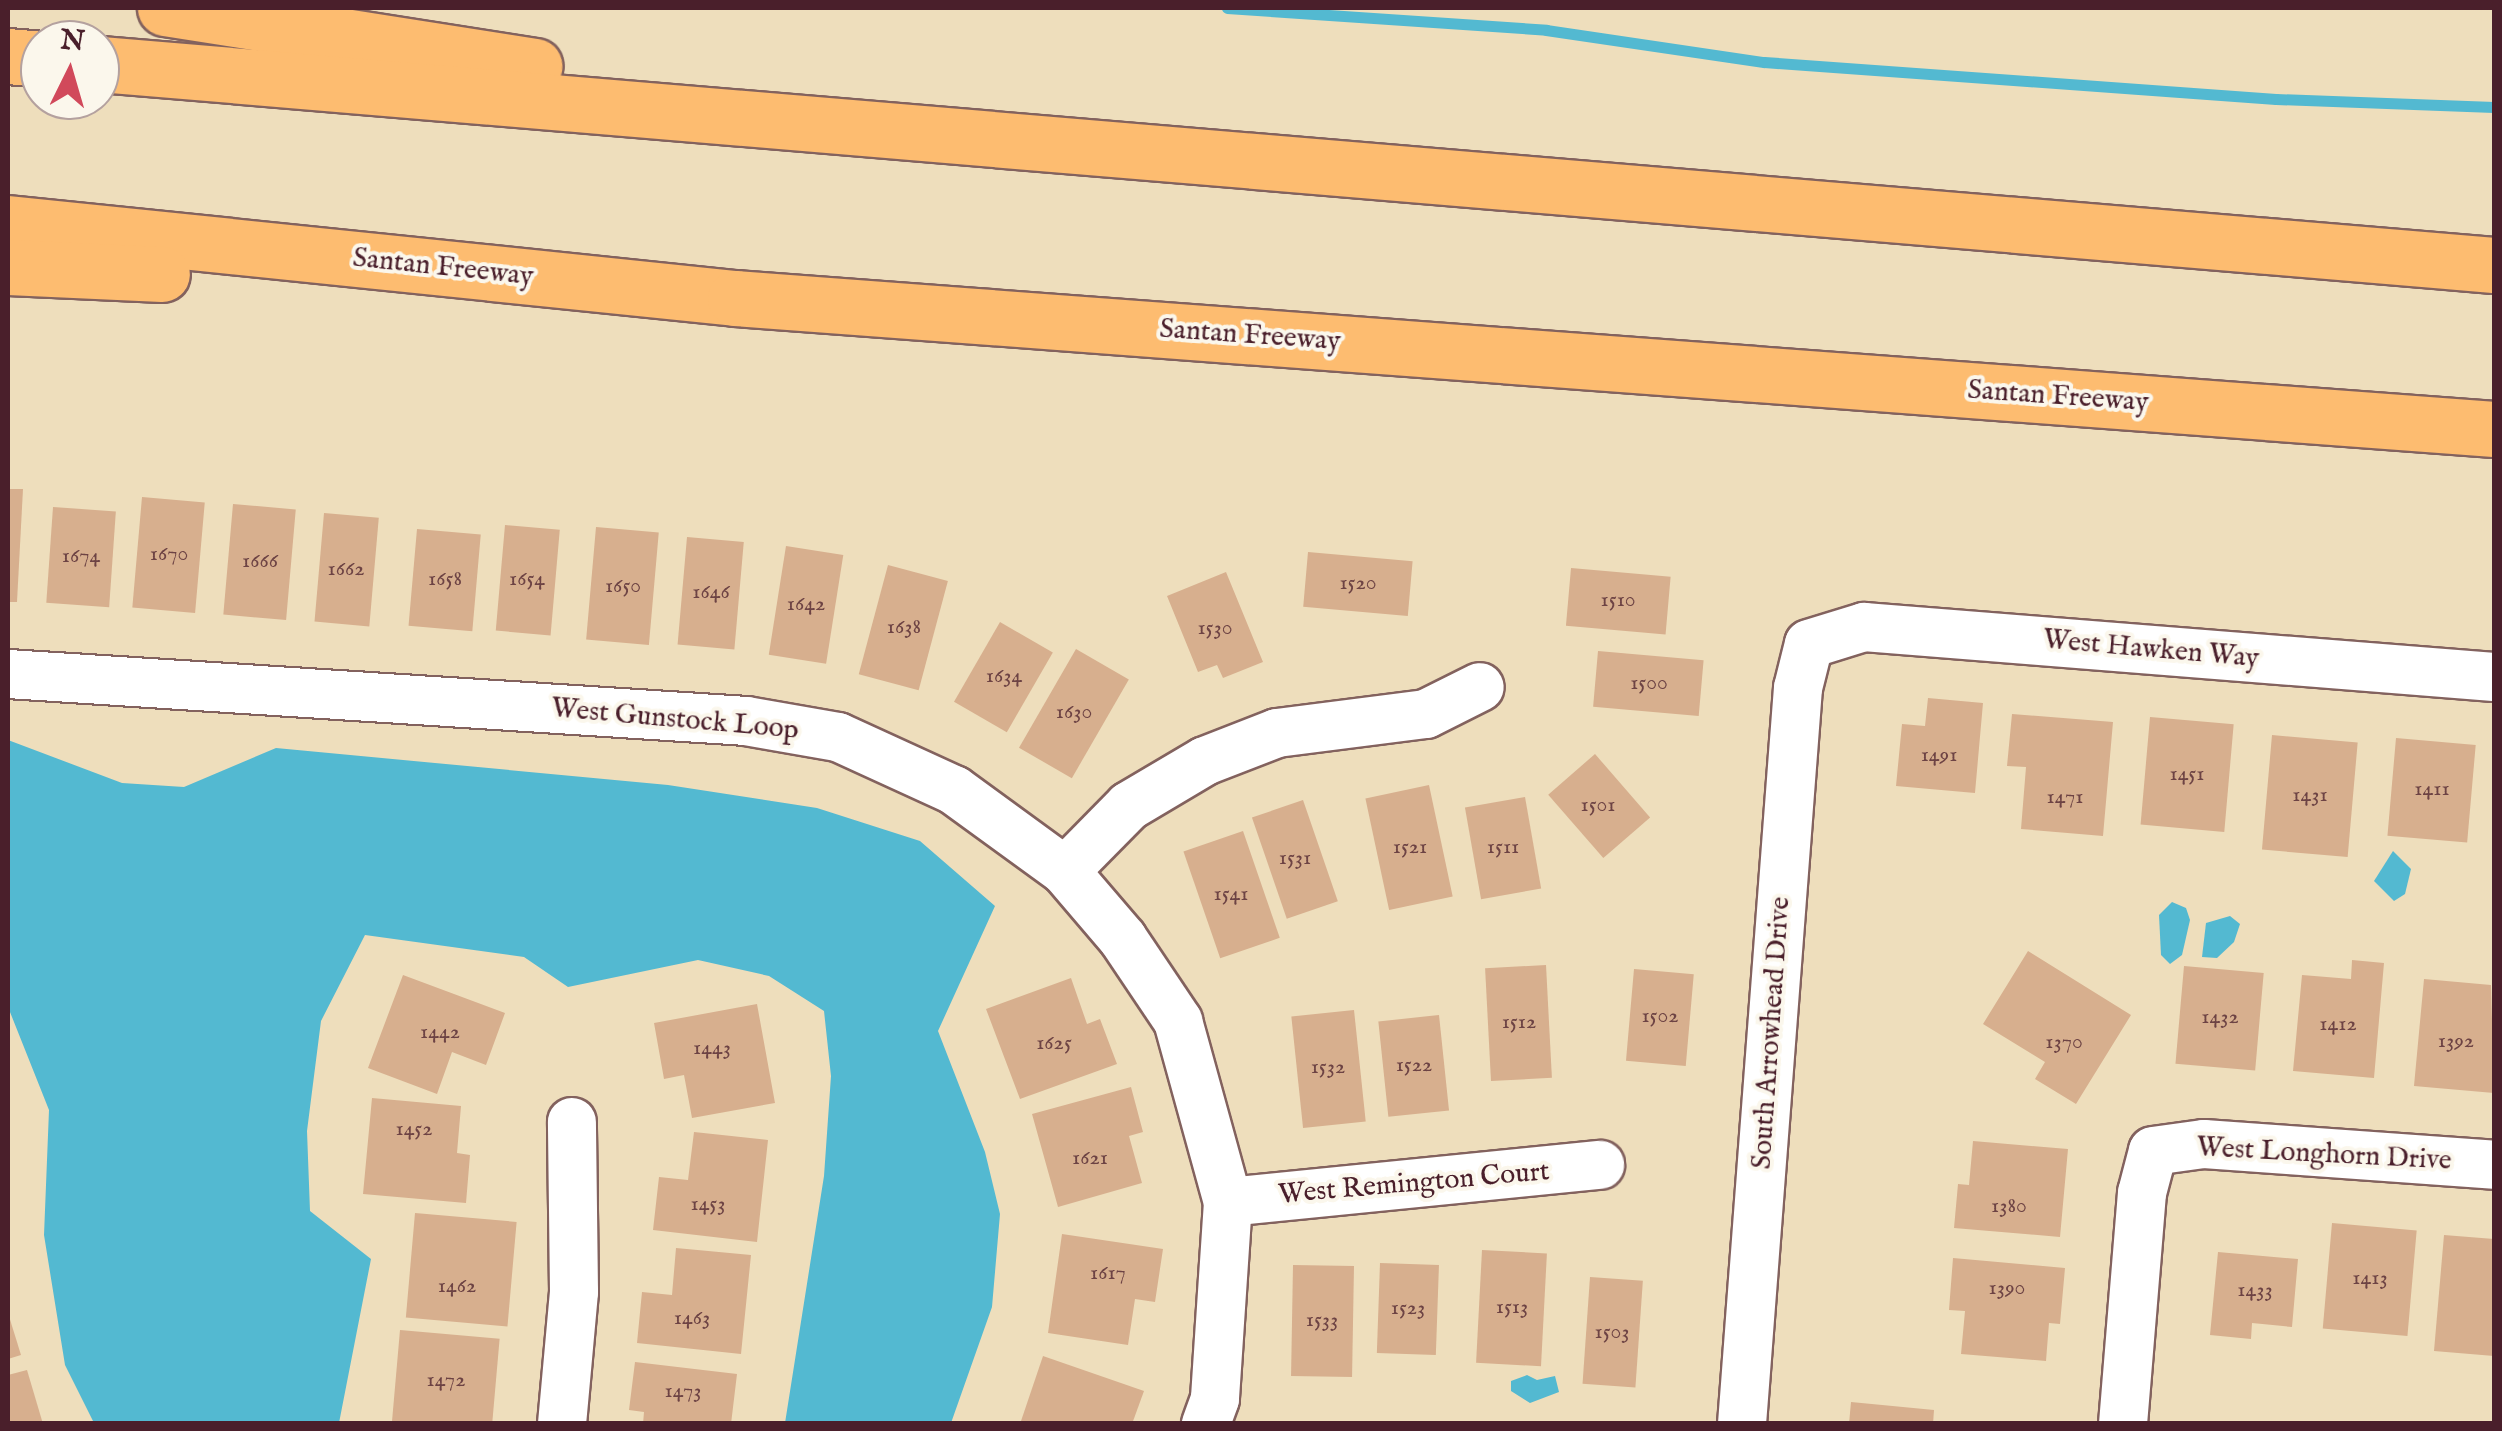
<!DOCTYPE html>
<html>
<head>
<meta charset="utf-8">
<style>
  body { margin:0 }
  #map { position:relative; width:2502px; height:1431px; overflow:hidden; background:#eedebc; font-family:"IM FELL English",serif }
  div>[style] { position:absolute }
  .water>* { inset:0; background:#53b9d1 }
  .stream>* { height:11px; margin:-5.5px; padding:0 5.5px; transform-origin:5.5px; border-radius:5.5px; background:#53b9d1 }
  .building>* { inset:0; background:#d7af8e; transform-origin:0 0 }
  .roads { filter:drop-shadow(2px 0 #83625e) drop-shadow(-2px 0 #83625e) drop-shadow(0 2px #83625e) drop-shadow(0 -2px #83625e) }
  .minor>* { height:48px; margin:-24px; padding:0 24px; transform-origin:24px; border-radius:24px; background:#fff }
  .highway>* { height:55px; margin:-27.5px; padding:0 27.5px; transform-origin:27.5px; border-radius:27.5px; background:#fdbc70 }
  span { translate:-50% -50%; white-space:nowrap; text-align:center; line-height:1.15; -webkit-text-stroke:8px #fbf7ec; paint-order:stroke }
  .number-label { font-size:22px; color:#6d4344 }
  .number-label span { -webkit-text-stroke-width:0 }
  .street-label { font-size:28px; color:#4a1f2b }
  .frame { position:absolute; inset:0; border:10px solid #4a1f2b; pointer-events:none }
  .north { position:absolute; left:20px; top:20px; width:100px; height:100px; box-sizing:border-box; background:#fbf7ec; border:2px solid #b4a19f; border-radius:50%; rotate:5deg; font-size:28px; font-weight:700; line-height:40px; text-align:center; color:#4a1f2b }
  .north::after { content:''; display:block; margin:auto; width:35px; height:45px; background:#d1495b; clip-path:polygon(50% 0,100% 100%,50% 72%,0 100%) }
</style>
</head>
<body>
<div id="map">
  <div class="water">
    <div style="clip-path:polygon(8px 740px,122px 783px,184px 787px,276px 748px,668px 785px,817px 808px,920px 841px,995px 906px,938px 1031px,985px 1152px,1000px 1214px,992px 1307px,951px 1423px,785px 1423px,824px 1176px,831px 1076px,824px 1011px,769px 976px,698px 960px,568px 987px,524px 957px,365px 935px,321px 1021px,307px 1131px,310px 1211px,371px 1259px,339px 1423px,94px 1423px,65px 1365px,44px 1235px,49px 1110px,8px 1007px)"></div>
    <div style="clip-path:polygon(2393px 851px,2411px 869px,2405px 894px,2394px 901px,2374px 881px)"></div>
    <div style="clip-path:polygon(2172px 902px,2186px 908px,2190px 920px,2182px 955px,2170px 964px,2161px 955px,2159px 915px)"></div>
    <div style="clip-path:polygon(2230px 916px,2240px 924px,2234px 942px,2217px 958px,2202px 957px,2206px 923px)"></div>
    <div style="clip-path:polygon(1527px 1375px,1537px 1380px,1555px 1376px,1559px 1392px,1530px 1403px,1511px 1391px,1511px 1381px)"></div>
  </div>
  <div class="stream">
    <div style="left:1227px;top:8px;width:320px;rotate:3.9deg"></div>
    <div style="left:1546px;top:30px;width:220px;rotate:8.4deg"></div>
    <div style="left:1764px;top:62px;width:513px;rotate:4.13deg"></div>
    <div style="left:2276px;top:99px;width:218px;rotate:2.1deg"></div>
  </div>
  <div class="building">
    <div style="clip-path:polygon(8px 489px,23px 489px,17px 602px,8px 602px)"></div>
    <div style="left:142px;top:497px;width:63px;height:111px;rotate:5deg"></div>
    <div style="left:233px;top:504px;width:63px;height:111px;rotate:5deg"></div>
    <div style="left:53px;top:507px;width:63px;height:96px;rotate:4deg"></div>
    <div style="left:324px;top:513px;width:55px;height:109px;rotate:5deg"></div>
    <div style="left:505px;top:525px;width:55px;height:106px;rotate:5deg"></div>
    <div style="left:596px;top:527px;width:63px;height:113px;rotate:5deg"></div>
    <div style="left:417px;top:529px;width:64px;height:97px;rotate:5deg"></div>
    <div style="left:687px;top:537px;width:57px;height:108px;rotate:5deg"></div>
    <div style="left:786px;top:546px;width:58px;height:110px;rotate:9deg"></div>
    <div style="left:1308px;top:552px;width:105px;height:55px;rotate:5deg"></div>
    <div style="left:888px;top:565px;width:62px;height:113px;rotate:15deg"></div>
    <div style="left:1571px;top:568px;width:100px;height:58px;rotate:5deg"></div>
    <div style="clip-path:polygon(1226px 572px,1263px 662px,1223px 678px,1217px 665px,1198px 672px,1167px 596px)"></div>
    <div style="left:1000px;top:622px;width:61px;height:92px;rotate:30deg"></div>
    <div style="left:1076px;top:649px;width:61px;height:114px;rotate:30deg"></div>
    <div style="left:1598px;top:651px;width:106px;height:56px;rotate:5deg"></div>
    <div style="clip-path:polygon(1928px 698px,1983px 703px,1975px 793px,1896px 786px,1902px 724px,1925px 726px)"></div>
    <div style="clip-path:polygon(2012px 714px,2113px 722px,2103px 836px,2021px 829px,2026px 767px,2007px 766px)"></div>
    <div style="left:2150px;top:717px;width:84px;height:108px;rotate:5deg"></div>
    <div style="left:2272px;top:735px;width:86px;height:115px;rotate:5deg"></div>
    <div style="left:2396px;top:738px;width:80px;height:98px;rotate:5deg"></div>
    <div style="left:1595px;top:754px;width:84px;height:62px;rotate:49deg"></div>
    <div style="left:1429px;top:785px;width:114px;height:65px;rotate:78deg"></div>
    <div style="left:1525px;top:797px;width:93px;height:61px;rotate:80deg"></div>
    <div style="left:1303px;top:800px;width:107px;height:54px;rotate:71deg"></div>
    <div style="left:1243px;top:831px;width:113px;height:63px;rotate:71deg"></div>
    <div style="clip-path:polygon(2028px 951px,2131px 1015px,2076px 1104px,2035px 1079px,2045px 1062px,1983px 1024px)"></div>
    <div style="clip-path:polygon(2352px 960px,2384px 963px,2374px 1078px,2293px 1071px,2302px 975px,2351px 979px)"></div>
    <div style="left:1546px;top:965px;width:113px;height:61px;rotate:87deg"></div>
    <div style="left:2184px;top:966px;width:80px;height:98px;rotate:5deg"></div>
    <div style="left:1634px;top:969px;width:60px;height:92px;rotate:5deg"></div>
    <div style="clip-path:polygon(403px 975px,505px 1013px,486px 1065px,452px 1052px,437px 1094px,368px 1068px)"></div>
    <div style="clip-path:polygon(1071px 978px,1087px 1024px,1100px 1019px,1117px 1064px,1020px 1099px,986px 1009px)"></div>
    <div style="clip-path:polygon(2424px 979px,2491px 985px,2494px 1093px,2414px 1086px)"></div>
    <div style="clip-path:polygon(757px 1004px,775px 1103px,692px 1118px,684px 1075px,664px 1079px,654px 1023px)"></div>
    <div style="left:1354px;top:1010px;width:112px;height:63px;rotate:84deg"></div>
    <div style="left:1439px;top:1015px;width:96px;height:61px;rotate:84deg"></div>
    <div style="clip-path:polygon(1131px 1087px,1143px 1132px,1129px 1136px,1142px 1183px,1058px 1207px,1032px 1114px)"></div>
    <div style="clip-path:polygon(372px 1098px,461px 1106px,457px 1153px,470px 1155px,466px 1203px,363px 1194px)"></div>
    <div style="clip-path:polygon(694px 1132px,768px 1140px,757px 1242px,653px 1230px,659px 1177px,688px 1180px)"></div>
    <div style="clip-path:polygon(1973px 1141px,2068px 1149px,2060px 1237px,1954px 1228px,1958px 1184px,1969px 1185px)"></div>
    <div style="left:415px;top:1213px;width:102px;height:105px;rotate:5deg"></div>
    <div style="left:2332px;top:1223px;width:85px;height:106px;rotate:5deg"></div>
    <div style="clip-path:polygon(1062px 1234px,1163px 1249px,1155px 1302px,1135px 1299px,1128px 1345px,1048px 1333px)"></div>
    <div style="clip-path:polygon(2444px 1235px,2494px 1239px,2494px 1356px,2434px 1351px)"></div>
    <div style="clip-path:polygon(676px 1248px,751px 1255px,741px 1354px,637px 1343px,642px 1292px,672px 1295px)"></div>
    <div style="left:1482px;top:1250px;width:65px;height:113px;rotate:3deg"></div>
    <div style="clip-path:polygon(2218px 1252px,2298px 1259px,2292px 1327px,2252px 1323px,2251px 1339px,2210px 1335px)"></div>
    <div style="clip-path:polygon(1953px 1258px,2065px 1268px,2060px 1324px,2049px 1323px,2046px 1361px,1961px 1354px,1965px 1311px,1949px 1310px)"></div>
    <div style="left:1380px;top:1263px;width:59px;height:90px;rotate:2deg"></div>
    <div style="left:1293px;top:1265px;width:61px;height:111px;rotate:1deg"></div>
    <div style="left:1590px;top:1277px;width:53px;height:107px;rotate:4deg"></div>
    <div style="clip-path:polygon(8px 1313px,21px 1355px,8px 1359px)"></div>
    <div style="left:400px;top:1330px;width:100px;height:94px;rotate:5deg"></div>
    <div style="clip-path:polygon(1043px 1356px,1144px 1391px,1132px 1424px,1020px 1424px)"></div>
    <div style="clip-path:polygon(635px 1362px,737px 1374px,731px 1424px,643px 1424px,644px 1412px,629px 1410px)"></div>
    <div style="clip-path:polygon(27px 1370px,43px 1424px,8px 1424px,8px 1375px)"></div>
    <div style="clip-path:polygon(1851px 1402px,1934px 1410px,1933px 1424px,1849px 1424px)"></div>
  </div>
  <div class="roads">
    <div class="minor">
      <div style="left:8px;top:674px;width:739px;rotate:3.64deg"></div>
      <div style="left:746px;top:721px;width:93px;rotate:9.9deg"></div>
      <div style="left:838px;top:737px;width:128px;rotate:24.6deg"></div>
      <div style="left:954px;top:790px;width:137px;rotate:36.1deg"></div>
      <div style="left:1065px;top:871px;width:89px;rotate:49.5deg"></div>
      <div style="left:1123px;top:939px;width:99px;rotate:56.1deg"></div>
      <div style="left:1178px;top:1021px;width:188px;rotate:74.6deg"></div>
      <div style="left:1228px;top:1202px;width:197px;rotate:93.8deg"></div>
      <div style="left:1215px;top:1399px;width:27px;rotate:110deg"></div>
      <div style="left:1065px;top:871px;width:91px;rotate:-45.4deg"></div>
      <div style="left:1129px;top:806px;width:88px;rotate:-30.6deg"></div>
      <div style="left:1205px;top:761px;width:77px;rotate:-21.3deg"></div>
      <div style="left:1277px;top:733px;width:150px;rotate:-7.3deg"></div>
      <div style="left:1426px;top:714px;width:60px;rotate:-26.6deg"></div>
      <div style="left:1228px;top:1202px;width:374px;rotate:-5.7deg"></div>
      <div style="left:562px;top:1424px;width:133px;rotate:-84.8deg"></div>
      <div style="left:574px;top:1292px;width:170px;rotate:-90.7deg"></div>
      <div style="left:1742px;top:1424px;width:738px;rotate:-85.65deg"></div>
      <div style="left:1798px;top:688px;width:45px;rotate:-76deg"></div>
      <div style="left:1809px;top:644px;width:58px;rotate:-17.2deg"></div>
      <div style="left:1864px;top:627px;width:632px;rotate:4.54deg"></div>
      <div style="left:2123px;top:1424px;width:232px;rotate:-85.3deg"></div>
      <div style="left:2142px;top:1193px;width:43px;rotate:-75.3deg"></div>
      <div style="left:2153px;top:1151px;width:51px;rotate:-7.8deg"></div>
      <div style="left:2204px;top:1144px;width:291px;rotate:4.1deg"></div>
    </div>
    <div class="highway">
      <div style="left:165px;top:8px;width:374px;rotate:8.9deg"></div>
      <div style="left:8px;top:56px;width:32px;rotate:5deg"></div>
      <div style="left:100px;top:64px;width:2402px;rotate:4.8deg"></div>
      <div style="left:8px;top:223px;width:731px;rotate:5.89deg"></div>
      <div style="left:735px;top:298px;width:1764px;rotate:4.26deg"></div>
      <div style="left:8px;top:267px;width:154px;rotate:2.6deg"></div>
    </div>
  </div>
  <div class="number-label">
    <span style="left:169px;top:555px">1670</span>
    <span style="left:81px;top:557px">1674</span>
    <span style="left:260px;top:562px">1666</span>
    <span style="left:346px;top:570px">1662</span>
    <span style="left:445px;top:580px">1658</span>
    <span style="left:527px;top:580px">1654</span>
    <span style="left:1358px;top:584px">1520</span>
    <span style="left:623px;top:587px">1650</span>
    <span style="left:711px;top:593px">1646</span>
    <span style="left:1618px;top:601px">1510</span>
    <span style="left:806px;top:605px">1642</span>
    <span style="left:904px;top:628px">1638</span>
    <span style="left:1215px;top:629px">1530</span>
    <span style="left:1004px;top:677px">1634</span>
    <span style="left:1649px;top:684px">1500</span>
    <span style="left:1074px;top:713px">1630</span>
    <span style="left:1939px;top:756px">1491</span>
    <span style="left:2187px;top:775px">1451</span>
    <span style="left:2432px;top:790px">1411</span>
    <span style="left:2310px;top:796px">1431</span>
    <span style="left:2065px;top:798px">1471</span>
    <span style="left:1598px;top:806px">1501</span>
    <span style="left:1410px;top:848px">1521</span>
    <span style="left:1503px;top:848px">1511</span>
    <span style="left:1295px;top:859px">1531</span>
    <span style="left:1231px;top:895px">1541</span>
    <span style="left:1660px;top:1017px">1502</span>
    <span style="left:2220px;top:1018px">1432</span>
    <span style="left:1519px;top:1023px">1512</span>
    <span style="left:2338px;top:1025px">1412</span>
    <span style="left:440px;top:1033px">1442</span>
    <span style="left:2456px;top:1042px">1392</span>
    <span style="left:2064px;top:1043px">1370</span>
    <span style="left:1054px;top:1044px">1625</span>
    <span style="left:712px;top:1049px">1443</span>
    <span style="left:1414px;top:1066px">1522</span>
    <span style="left:1328px;top:1068px">1532</span>
    <span style="left:414px;top:1130px">1452</span>
    <span style="left:1090px;top:1159px">1621</span>
    <span style="left:708px;top:1205px">1453</span>
    <span style="left:2009px;top:1207px">1380</span>
    <span style="left:1108px;top:1274px">1617</span>
    <span style="left:2370px;top:1279px">1413</span>
    <span style="left:457px;top:1287px">1462</span>
    <span style="left:2007px;top:1289px">1390</span>
    <span style="left:2255px;top:1291px">1433</span>
    <span style="left:1512px;top:1308px">1513</span>
    <span style="left:1408px;top:1309px">1523</span>
    <span style="left:692px;top:1319px">1463</span>
    <span style="left:1322px;top:1321px">1533</span>
    <span style="left:1612px;top:1333px">1503</span>
    <span style="left:446px;top:1381px">1472</span>
    <span style="left:683px;top:1392px">1473</span>
  </div>
  <div class="street-label">
    <span style="left:443px;top:268px;rotate:6deg">Santan Freeway</span>
    <span style="left:1250px;top:336px;rotate:4deg">Santan Freeway</span>
    <span style="left:2058px;top:397px;rotate:4deg">Santan Freeway</span>
    <span style="left:2151px;top:650px;rotate:5deg">West Hawken Way</span>
    <span style="left:675px;top:720px;rotate:5deg">West Gunstock Loop</span>
    <span style="left:1772px;top:1033px;rotate:-86deg">South Arrowhead Drive</span>
    <span style="left:2324px;top:1155px;rotate:3deg">West Longhorn Drive</span>
    <span style="left:1414px;top:1184px;rotate:-5deg">West Remington Court</span>
  </div>
  <div class="frame"></div>
  <div class="north">N</div>
</div>
</body>
</html>
